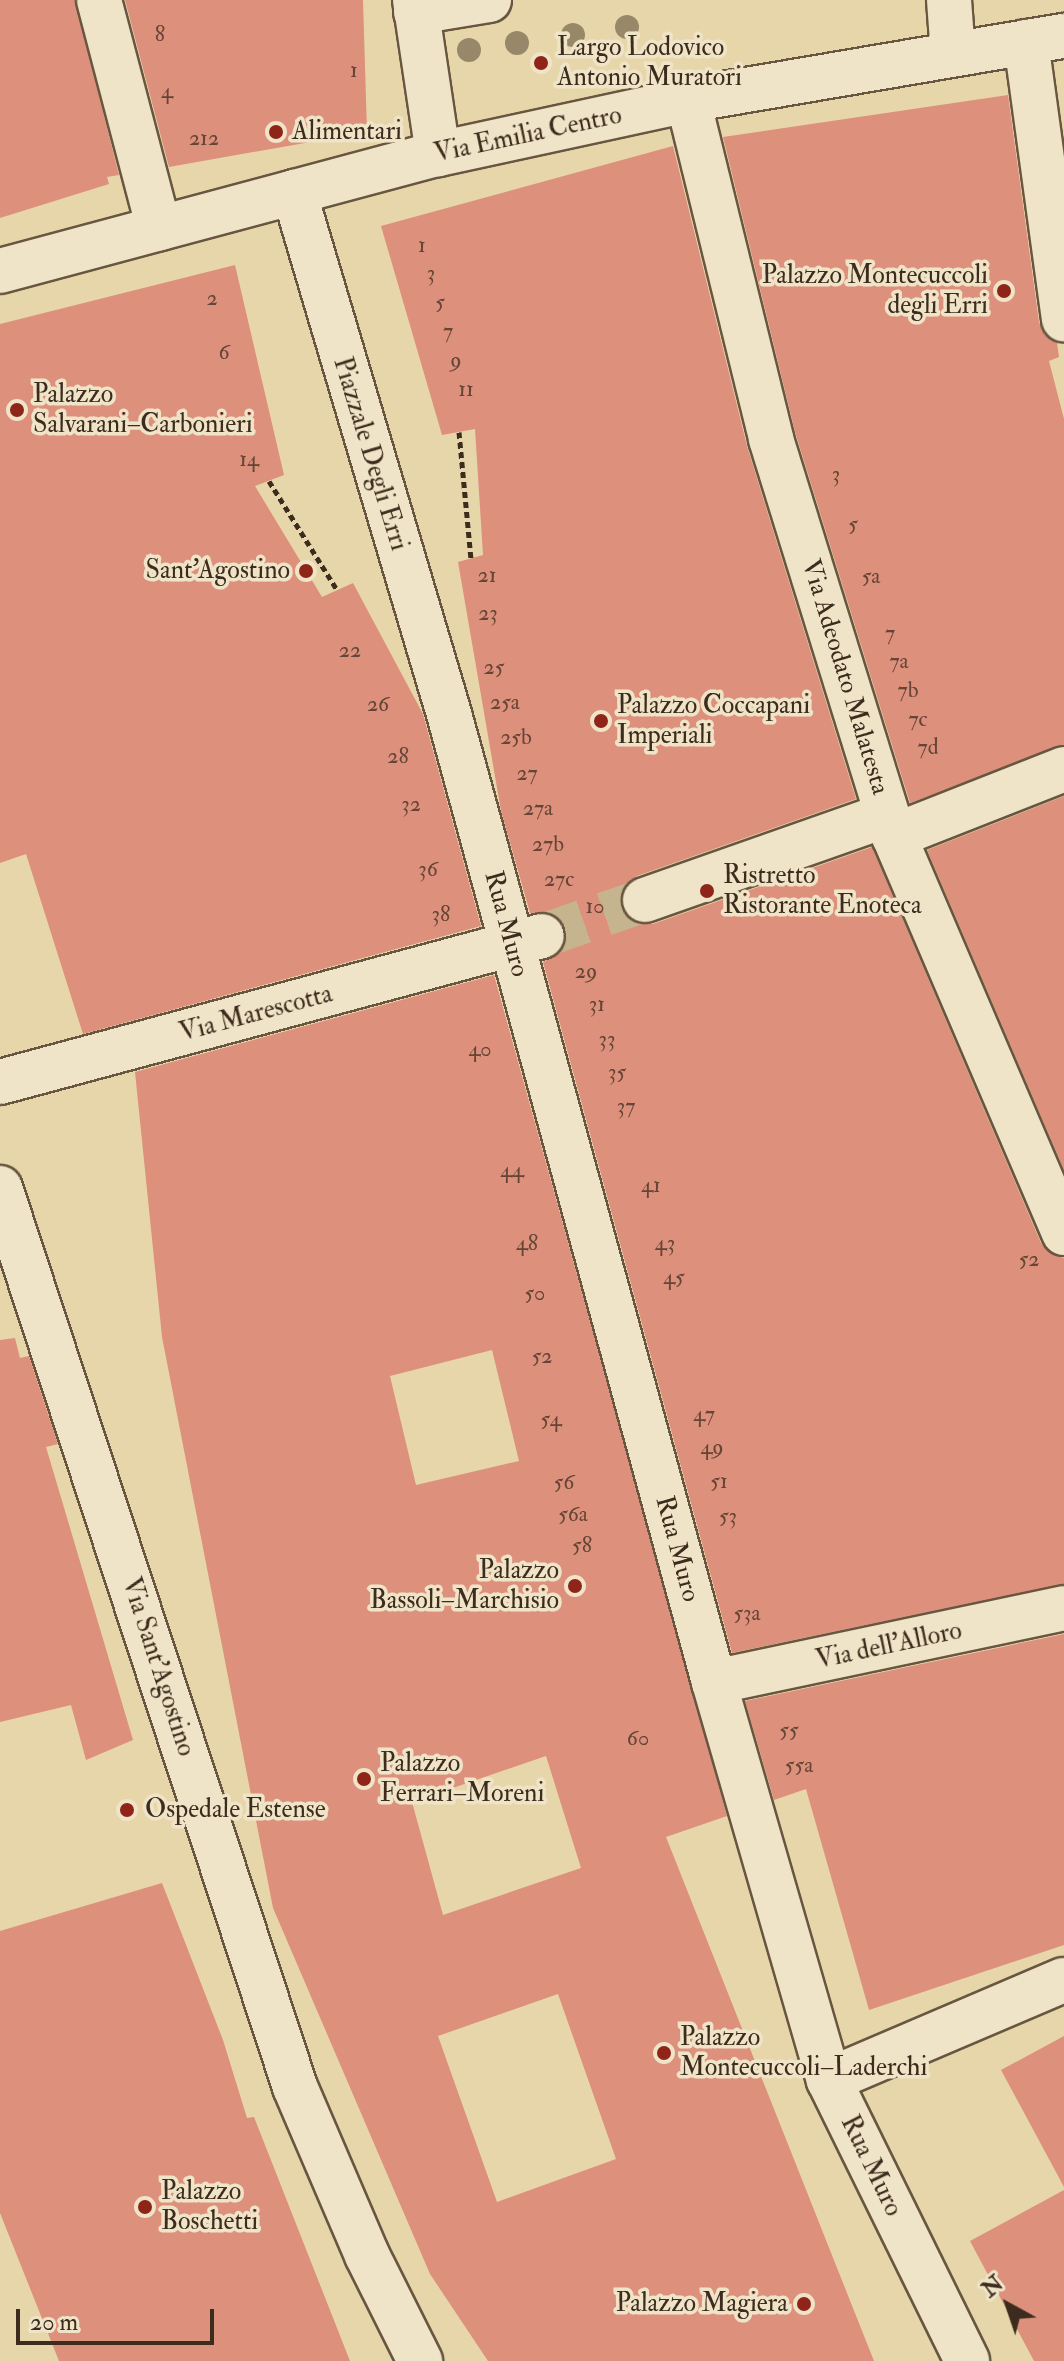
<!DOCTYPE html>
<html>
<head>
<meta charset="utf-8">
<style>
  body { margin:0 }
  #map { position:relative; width:1064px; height:2361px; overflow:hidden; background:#e7d6aa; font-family:"IM FELL Double Pica",serif }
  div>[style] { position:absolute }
  .building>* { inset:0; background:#dd907c }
  .minor-tunnel>* { height:44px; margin-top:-22px; transform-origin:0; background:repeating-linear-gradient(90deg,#c5b48e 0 44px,transparent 0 66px) }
  .path>* { height:5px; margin-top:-2.5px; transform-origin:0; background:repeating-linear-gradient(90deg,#3d2c1d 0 6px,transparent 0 10px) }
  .roads { filter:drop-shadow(2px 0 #685640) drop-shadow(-2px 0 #685640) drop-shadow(0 2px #685640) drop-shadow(0 -2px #685640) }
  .minor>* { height:44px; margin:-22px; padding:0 22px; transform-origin:22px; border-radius:22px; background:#efe4c8 }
  .trees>* { width:24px; height:24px; margin:-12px; border-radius:50%; background:#978869 }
  .dots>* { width:22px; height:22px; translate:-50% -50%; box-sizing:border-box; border:4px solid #efe4c8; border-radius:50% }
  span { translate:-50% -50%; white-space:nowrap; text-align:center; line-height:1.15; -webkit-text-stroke:7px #efe4c8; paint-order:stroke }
  .number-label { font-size:22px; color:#654535 }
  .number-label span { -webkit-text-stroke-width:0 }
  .poi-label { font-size:26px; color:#3d2c1d }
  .left { translate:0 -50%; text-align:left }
  .right { translate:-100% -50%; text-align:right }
  .street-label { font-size:26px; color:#3d2c1d }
  .north { position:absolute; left:968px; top:2265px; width:80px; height:80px; -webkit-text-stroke:6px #efe4c8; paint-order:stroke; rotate:320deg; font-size:22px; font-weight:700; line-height:32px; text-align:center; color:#3d2c1d }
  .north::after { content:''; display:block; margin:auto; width:28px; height:36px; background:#3d2c1d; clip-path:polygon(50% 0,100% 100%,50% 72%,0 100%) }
  .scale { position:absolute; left:16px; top:2309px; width:198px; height:36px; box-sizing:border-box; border:4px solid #3d2c1d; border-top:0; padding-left:10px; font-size:24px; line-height:28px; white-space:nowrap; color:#3d2c1d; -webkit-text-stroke:6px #efe4c8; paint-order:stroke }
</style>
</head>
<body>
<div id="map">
  <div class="building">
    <div style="clip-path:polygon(0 0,75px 0,119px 175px,107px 177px,109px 184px,0 218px)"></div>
    <div style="clip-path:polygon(125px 0,363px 0,367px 132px,169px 167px)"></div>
    <div style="clip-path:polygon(1008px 95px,1039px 322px,1045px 335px,1057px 343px,1059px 357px,1049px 361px,1064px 419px,1064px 745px,910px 803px,795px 432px,723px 137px)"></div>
    <div style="clip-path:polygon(673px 146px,747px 446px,856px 799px,637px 876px,621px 895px,622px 909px,640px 924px,653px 924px,872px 847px,1041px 1243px,1050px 1253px,1064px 1258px,1064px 1584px,732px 1653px,543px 962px,560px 953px,566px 929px,549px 912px,530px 913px,501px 811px,458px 562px,483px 555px,475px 429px,442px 435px,381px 226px)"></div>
    <div style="clip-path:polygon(235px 265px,284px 475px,255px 486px,322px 597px,353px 583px,423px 714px,481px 926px,83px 1034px,26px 854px,0 863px,0 324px)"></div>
    <div style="clip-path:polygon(1064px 796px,1064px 1170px,927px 850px)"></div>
    <div style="clip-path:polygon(evenodd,494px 975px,727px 1816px,666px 1837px,874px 2361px,488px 2361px,430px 2274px,273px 1908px,162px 1337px,135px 1072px,494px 975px,492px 1350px,519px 1461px,416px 1485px,390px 1376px,492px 1350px,494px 975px,546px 1756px,581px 1868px,443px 1915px,412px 1802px,546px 1756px,494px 975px,558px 1994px,616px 2159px,497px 2202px,438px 2036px,558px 1994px)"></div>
    <div style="clip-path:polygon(15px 1338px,20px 1358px,29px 1356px,58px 1444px,46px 1447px,133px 1740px,86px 1760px,71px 1705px,0 1722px,0 1340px)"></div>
    <div style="clip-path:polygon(1064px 1634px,1064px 1945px,869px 2010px,806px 1789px,774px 1800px,745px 1701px)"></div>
    <div style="clip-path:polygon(162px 1883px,223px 2040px,247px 2118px,254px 2117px,350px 2361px,59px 2361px,0 2213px,0 1931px)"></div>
    <div style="clip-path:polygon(1064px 2036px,1064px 2187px,1001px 2070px)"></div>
    <div style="clip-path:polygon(1064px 2190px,1064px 2361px,1034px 2361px,970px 2241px)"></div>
  </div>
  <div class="minor-tunnel">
    <div style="left:542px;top:936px;width:109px;rotate:-19.3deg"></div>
  </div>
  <div class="path">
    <div style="left:459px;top:432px;width:127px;rotate:84.6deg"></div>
    <div style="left:269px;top:481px;width:128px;rotate:58deg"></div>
  </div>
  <div class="roads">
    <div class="minor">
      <div style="left:99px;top:0;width:236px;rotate:75.3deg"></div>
      <div style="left:415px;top:0;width:156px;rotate:81.5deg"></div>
      <div style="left:949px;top:0;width:54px;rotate:85.8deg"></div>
      <div style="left:416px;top:12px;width:74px;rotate:-9.3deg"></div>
      <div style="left:1026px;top:42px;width:280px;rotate:82.2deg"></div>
      <div style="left:688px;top:100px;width:349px;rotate:76.2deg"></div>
      <div style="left:771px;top:439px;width:416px;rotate:72.8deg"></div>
      <div style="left:894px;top:836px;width:432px;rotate:66.8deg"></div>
      <div style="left:294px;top:192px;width:545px;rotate:73.46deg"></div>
      <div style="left:449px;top:714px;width:1004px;rotate:74.69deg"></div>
      <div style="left:714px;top:1682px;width:414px;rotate:73.9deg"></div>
      <div style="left:829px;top:2080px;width:313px;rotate:63.8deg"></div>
      <div style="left:0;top:271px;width:453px;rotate:-15deg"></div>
      <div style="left:438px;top:154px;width:256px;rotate:-12.2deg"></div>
      <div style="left:688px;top:100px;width:381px;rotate:-9.7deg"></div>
      <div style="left:894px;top:836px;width:183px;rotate:-21.5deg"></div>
      <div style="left:645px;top:900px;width:256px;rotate:-19.4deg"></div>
      <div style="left:0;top:1082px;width:561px;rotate:-15.08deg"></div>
      <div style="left:0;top:1188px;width:946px;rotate:71.83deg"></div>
      <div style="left:295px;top:2087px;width:183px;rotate:66.8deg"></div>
      <div style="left:367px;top:2255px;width:119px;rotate:63.4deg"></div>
      <div style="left:714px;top:1682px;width:358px;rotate:-11.9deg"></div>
      <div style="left:829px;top:2080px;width:255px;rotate:-23.1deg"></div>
    </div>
  </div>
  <div class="trees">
    <div style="left:627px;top:27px"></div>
    <div style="left:573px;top:35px"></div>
    <div style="left:517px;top:43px"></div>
    <div style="left:469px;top:50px"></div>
  </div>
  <div class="dots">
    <div style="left:541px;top:63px;background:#8f2418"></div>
    <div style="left:276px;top:132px;background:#8f2418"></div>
    <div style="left:1004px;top:291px;background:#8f2418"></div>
    <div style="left:17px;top:410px;background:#8f2418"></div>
    <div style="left:306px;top:571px;background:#8f2418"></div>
    <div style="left:601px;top:721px;background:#8f2418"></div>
    <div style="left:707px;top:891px;background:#8f2418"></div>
    <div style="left:575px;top:1586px;background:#8f2418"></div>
    <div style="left:364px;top:1779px;background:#8f2418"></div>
    <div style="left:127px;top:1810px;background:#8f2418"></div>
    <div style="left:664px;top:2053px;background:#8f2418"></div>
    <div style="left:145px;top:2207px;background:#8f2418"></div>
    <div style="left:804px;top:2304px;background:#8f2418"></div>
  </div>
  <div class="number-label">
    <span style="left:160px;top:35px">8</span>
    <span style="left:354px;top:71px">1</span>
    <span style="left:167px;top:92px">4</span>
    <span style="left:204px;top:139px">212</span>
    <span style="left:422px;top:246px">1</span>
    <span style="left:431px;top:274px">3</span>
    <span style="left:212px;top:299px">2</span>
    <span style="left:440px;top:303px">5</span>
    <span style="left:448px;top:332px">7</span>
    <span style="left:224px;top:353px">6</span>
    <span style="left:456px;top:361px">9</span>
    <span style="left:466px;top:390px">11</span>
    <span style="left:249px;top:460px">14</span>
    <span style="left:836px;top:475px">3</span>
    <span style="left:853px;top:525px">5</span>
    <span style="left:487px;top:576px">21</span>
    <span style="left:871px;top:577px">5a</span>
    <span style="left:488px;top:614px">23</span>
    <span style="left:890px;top:634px">7</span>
    <span style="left:350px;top:651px">22</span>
    <span style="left:899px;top:662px">7a</span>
    <span style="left:494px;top:668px">25</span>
    <span style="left:908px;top:691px">7b</span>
    <span style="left:505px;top:703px">25a</span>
    <span style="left:378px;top:705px">26</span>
    <span style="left:918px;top:720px">7c</span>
    <span style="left:516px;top:738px">25b</span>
    <span style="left:928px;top:748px">7d</span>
    <span style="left:398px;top:757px">28</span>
    <span style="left:527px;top:774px">27</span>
    <span style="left:411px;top:805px">32</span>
    <span style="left:538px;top:809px">27a</span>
    <span style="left:548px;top:845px">27b</span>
    <span style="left:428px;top:870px">36</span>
    <span style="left:559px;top:880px">27c</span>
    <span style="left:595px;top:907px">10</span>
    <span style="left:441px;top:915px">38</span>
    <span style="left:586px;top:972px">29</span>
    <span style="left:597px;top:1005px">31</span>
    <span style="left:607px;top:1040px">33</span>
    <span style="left:480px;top:1050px">40</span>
    <span style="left:617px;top:1073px">35</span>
    <span style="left:626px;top:1107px">37</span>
    <span style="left:512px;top:1171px">44</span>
    <span style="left:651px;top:1186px">41</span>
    <span style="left:527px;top:1244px">48</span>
    <span style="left:665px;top:1244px">43</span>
    <span style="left:1029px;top:1260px">52</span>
    <span style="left:674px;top:1278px">45</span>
    <span style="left:535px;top:1294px">50</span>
    <span style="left:542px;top:1357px">52</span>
    <span style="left:704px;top:1415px">47</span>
    <span style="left:551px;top:1420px">54</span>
    <span style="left:712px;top:1448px">49</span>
    <span style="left:719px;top:1482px">51</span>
    <span style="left:564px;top:1483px">56</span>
    <span style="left:573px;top:1515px">56a</span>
    <span style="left:728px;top:1517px">53</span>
    <span style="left:582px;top:1546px">58</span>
    <span style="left:747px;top:1614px">53a</span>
    <span style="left:789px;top:1731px">55</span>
    <span style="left:638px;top:1739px">60</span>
    <span style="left:799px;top:1766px">55a</span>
  </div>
  <div class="poi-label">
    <span class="left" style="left:557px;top:63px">Largo Lodovico<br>Antonio Muratori</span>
    <span class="left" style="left:292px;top:132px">Alimentari</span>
    <span class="right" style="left:988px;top:291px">Palazzo Montecuccoli<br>degli Erri</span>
    <span class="left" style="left:33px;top:410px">Palazzo<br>Salvarani–Carbonieri</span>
    <span class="right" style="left:290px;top:571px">Sant'Agostino</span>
    <span class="left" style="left:617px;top:721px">Palazzo Coccapani<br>Imperiali</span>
    <span class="left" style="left:723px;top:891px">Ristretto<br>Ristorante Enoteca</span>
    <span class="right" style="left:559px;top:1586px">Palazzo<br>Bassoli–Marchisio</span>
    <span class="left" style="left:380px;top:1779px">Palazzo<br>Ferrari–Moreni</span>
    <span class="left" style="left:145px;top:1810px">Ospedale Estense</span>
    <span class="left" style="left:680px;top:2053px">Palazzo<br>Montecuccoli–Laderchi</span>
    <span class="left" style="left:161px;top:2207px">Palazzo<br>Boschetti</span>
    <span class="right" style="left:788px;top:2304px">Palazzo Magiera</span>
  </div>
  <div class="street-label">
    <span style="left:528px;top:135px;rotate:-12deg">Via Emilia Centro</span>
    <span style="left:370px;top:454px;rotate:73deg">Piazzale Degli Erri</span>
    <span style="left:845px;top:677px;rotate:73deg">Via Adeodato Malatesta</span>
    <span style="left:506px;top:924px;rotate:75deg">Rua Muro</span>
    <span style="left:256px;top:1014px;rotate:-15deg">Via Marescotta</span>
    <span style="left:677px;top:1549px;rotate:75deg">Rua Muro</span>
    <span style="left:889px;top:1646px;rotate:-12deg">Via dell’Alloro</span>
    <span style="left:158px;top:1667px;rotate:72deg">Via Sant'Agostino</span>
    <span style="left:871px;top:2166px;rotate:64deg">Rua Muro</span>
  </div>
  <div class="north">N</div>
  <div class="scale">20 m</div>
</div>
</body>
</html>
